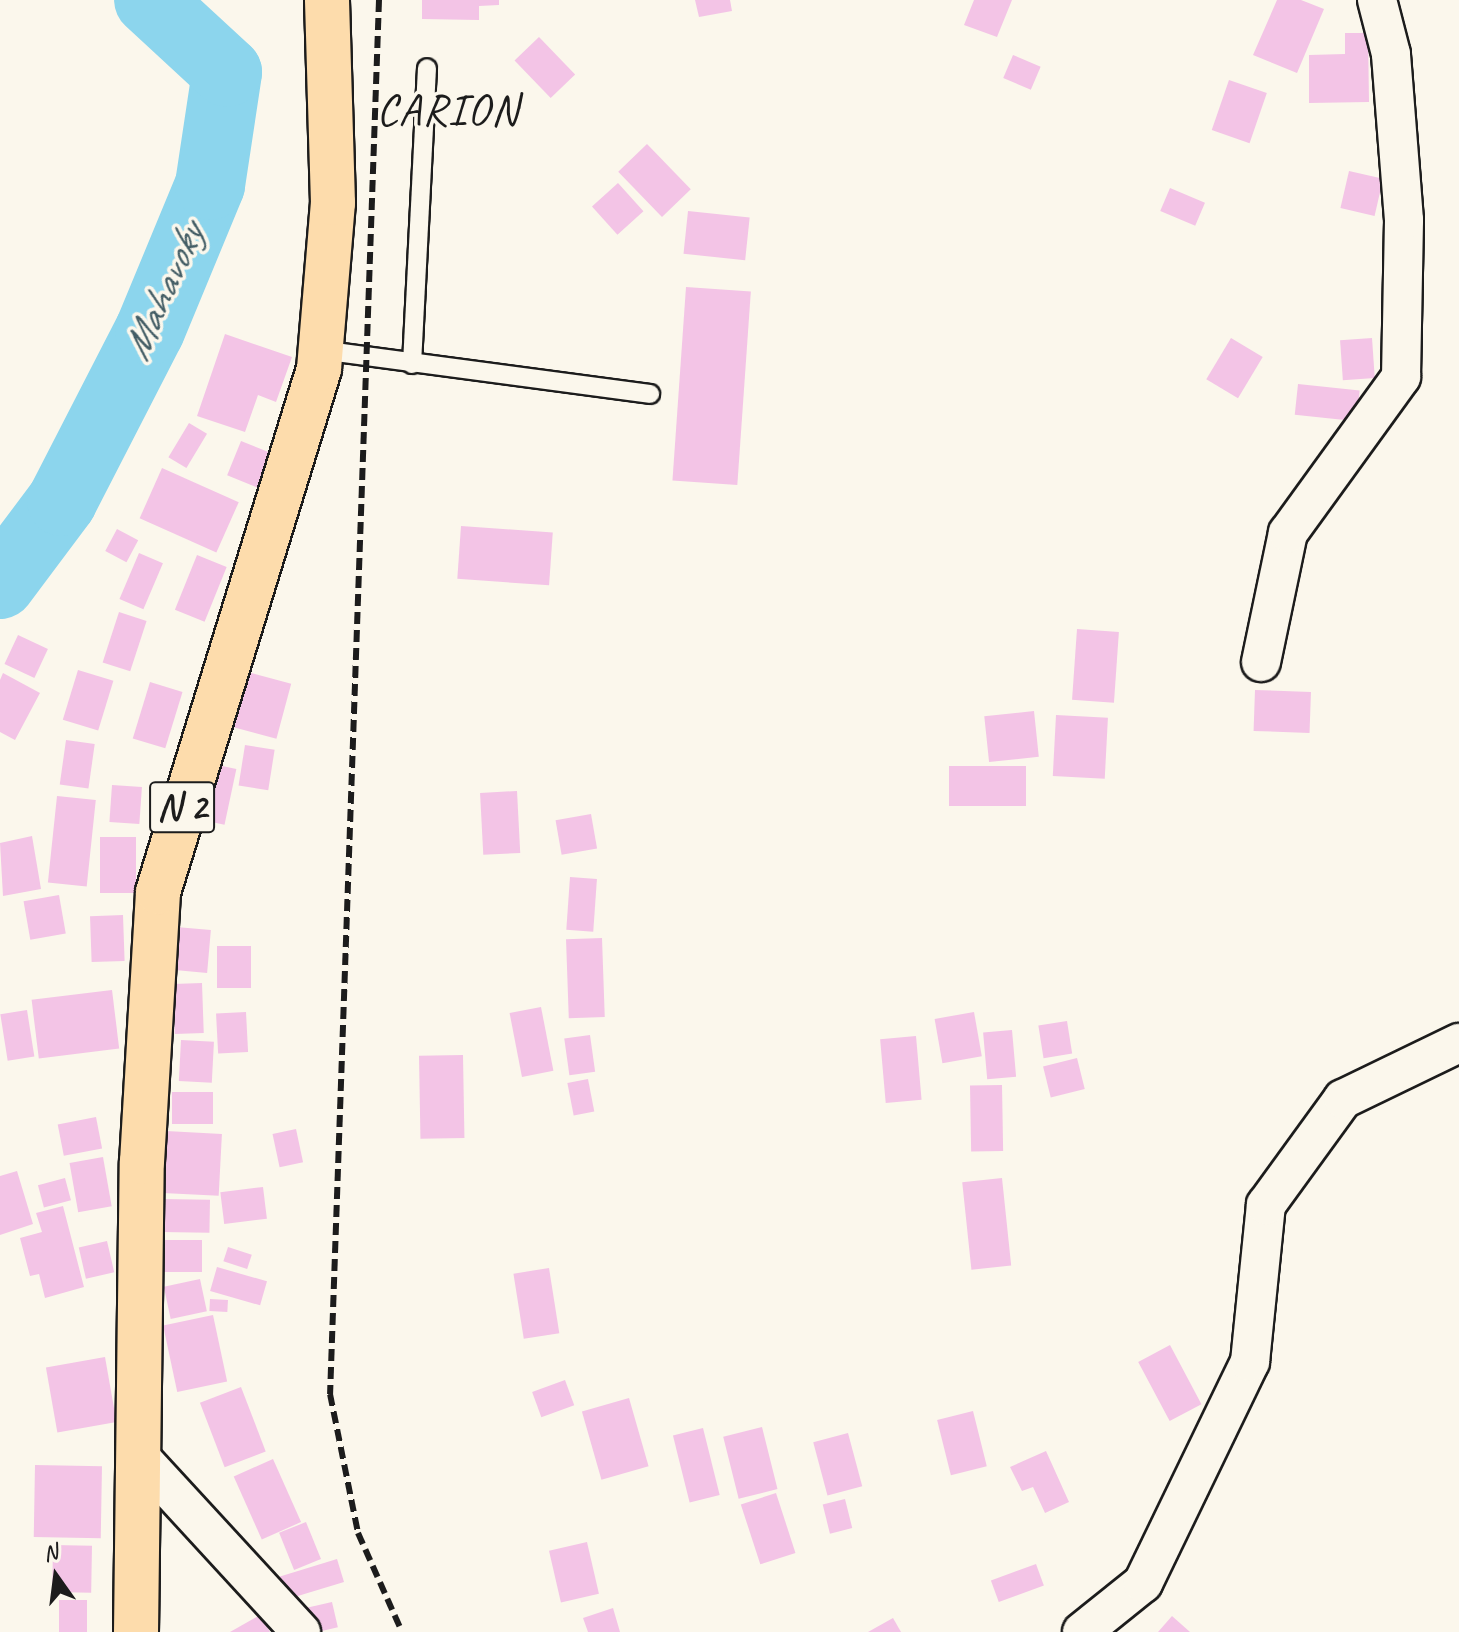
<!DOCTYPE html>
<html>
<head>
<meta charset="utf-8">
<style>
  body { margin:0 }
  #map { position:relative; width:1459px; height:1632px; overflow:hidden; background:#fbf7ec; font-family:Caveat,sans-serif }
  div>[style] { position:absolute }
  .river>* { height:70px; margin:-35px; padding:0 35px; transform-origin:35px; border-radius:35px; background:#8cd5ed }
  .building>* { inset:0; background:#f3c4e6; transform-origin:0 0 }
  .roads { filter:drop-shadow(2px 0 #1c1c1c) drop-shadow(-2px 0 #1c1c1c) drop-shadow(0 2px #1c1c1c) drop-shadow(0 -2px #1c1c1c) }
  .lane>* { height:18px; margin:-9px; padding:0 9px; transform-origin:9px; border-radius:9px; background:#fbf7ec }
  .street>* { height:38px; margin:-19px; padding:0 19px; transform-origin:19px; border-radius:19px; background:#fbf7ec }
  .primary>* { height:44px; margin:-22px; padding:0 22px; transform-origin:22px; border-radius:22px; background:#fddcac }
  .rail>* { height:6px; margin-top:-3px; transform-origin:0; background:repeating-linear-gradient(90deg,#1c1c1c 0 12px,transparent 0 18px) }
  span { translate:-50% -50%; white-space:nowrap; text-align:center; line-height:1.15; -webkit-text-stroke:7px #fbf7ec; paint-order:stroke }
  .shield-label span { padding:2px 6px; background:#fbf7ec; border:2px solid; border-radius:6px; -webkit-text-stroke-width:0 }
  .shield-label { font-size:38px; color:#1c1c1c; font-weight:700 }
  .water-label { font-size:42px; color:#435d65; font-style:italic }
  .quarter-label { font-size:44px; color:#1c1c1c; letter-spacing:2px }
  .north { position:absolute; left:16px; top:1536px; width:80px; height:80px; -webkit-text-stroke:6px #fbf7ec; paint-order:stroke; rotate:346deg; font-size:22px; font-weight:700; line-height:32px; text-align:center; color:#1c1c1c }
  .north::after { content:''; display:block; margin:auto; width:28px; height:36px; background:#1c1c1c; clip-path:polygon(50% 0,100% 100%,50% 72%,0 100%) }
</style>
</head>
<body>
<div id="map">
  <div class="river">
    <div style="left:0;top:584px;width:104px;rotate:-53.2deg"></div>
    <div style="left:62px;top:501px;width:192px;rotate:-62.8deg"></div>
    <div style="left:150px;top:330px;width:157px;rotate:-67.5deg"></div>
    <div style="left:210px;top:185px;width:114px;rotate:-81.4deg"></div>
    <div style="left:227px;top:72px;width:106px;rotate:-137.3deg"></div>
  </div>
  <div class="building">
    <div style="clip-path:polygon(422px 0,499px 0,499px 5px,479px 6px,479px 20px,422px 19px)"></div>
    <div style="clip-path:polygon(695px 0,730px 0,732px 11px,699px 17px)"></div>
    <div style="clip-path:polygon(974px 0,1012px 0,997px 37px,964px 25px)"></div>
    <div style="clip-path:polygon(1277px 0,1301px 0,1324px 9px,1297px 73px,1253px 55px)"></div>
    <div style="clip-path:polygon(1345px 33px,1368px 33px,1369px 102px,1309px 103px,1309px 55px,1345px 54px)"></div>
    <div style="left:539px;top:37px;width:52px;height:34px;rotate:46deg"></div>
    <div style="left:1013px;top:55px;width:30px;height:25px;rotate:23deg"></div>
    <div style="left:1229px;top:80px;width:40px;height:53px;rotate:19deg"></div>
    <div style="left:647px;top:144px;width:63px;height:40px;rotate:46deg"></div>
    <div style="left:1349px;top:171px;width:35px;height:38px;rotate:13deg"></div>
    <div style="left:618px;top:183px;width:38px;height:35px;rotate:48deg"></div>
    <div style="left:1170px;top:188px;width:38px;height:25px;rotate:23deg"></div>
    <div style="left:688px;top:211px;width:62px;height:43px;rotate:6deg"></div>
    <div style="left:686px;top:287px;width:65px;height:194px;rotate:4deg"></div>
    <div style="clip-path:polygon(225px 334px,292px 357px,276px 402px,258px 395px,245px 432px,197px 416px)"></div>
    <div style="left:1231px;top:338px;width:37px;height:48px;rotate:31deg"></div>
    <div style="left:1372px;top:338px;width:40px;height:32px;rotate:86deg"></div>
    <div style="left:1298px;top:384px;width:62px;height:31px;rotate:6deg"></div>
    <div style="left:189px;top:423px;width:21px;height:40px;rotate:31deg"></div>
    <div style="left:241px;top:441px;width:37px;height:37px;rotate:22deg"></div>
    <div style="left:162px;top:468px;width:84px;height:55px;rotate:24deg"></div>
    <div style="left:461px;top:526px;width:92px;height:53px;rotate:4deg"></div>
    <div style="left:117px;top:529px;width:24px;height:25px;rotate:28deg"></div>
    <div style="left:139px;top:553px;width:26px;height:50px;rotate:23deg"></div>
    <div style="left:197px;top:555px;width:32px;height:59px;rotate:22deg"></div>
    <div style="left:119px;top:612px;width:29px;height:53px;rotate:18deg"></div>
    <div style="left:1077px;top:629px;width:42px;height:71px;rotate:4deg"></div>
    <div style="left:18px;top:635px;width:33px;height:32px;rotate:25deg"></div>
    <div style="left:78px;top:670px;width:37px;height:52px;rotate:17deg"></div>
    <div style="left:240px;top:670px;width:53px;height:57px;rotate:15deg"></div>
    <div style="clip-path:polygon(3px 673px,40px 693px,15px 740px,0 732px,0 680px)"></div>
    <div style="left:150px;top:682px;width:34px;height:59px;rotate:17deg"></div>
    <div style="left:1255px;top:690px;width:56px;height:41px;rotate:2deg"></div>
    <div style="left:1034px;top:711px;width:46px;height:50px;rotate:84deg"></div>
    <div style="left:1056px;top:715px;width:52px;height:61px;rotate:3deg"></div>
    <div style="left:66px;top:740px;width:29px;height:45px;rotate:8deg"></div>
    <div style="left:245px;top:745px;width:30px;height:41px;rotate:9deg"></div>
    <div style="left:208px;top:763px;width:29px;height:57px;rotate:12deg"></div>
    <div style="left:949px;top:766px;width:77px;height:40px"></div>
    <div style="left:112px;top:785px;width:30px;height:37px;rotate:4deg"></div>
    <div style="left:517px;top:791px;width:62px;height:37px;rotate:87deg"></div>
    <div style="left:57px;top:796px;width:39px;height:87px;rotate:6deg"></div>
    <div style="left:591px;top:814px;width:35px;height:36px;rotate:80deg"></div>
    <div style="clip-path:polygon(32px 836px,41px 889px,3px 896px,0 843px)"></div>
    <div style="left:100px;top:837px;width:36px;height:56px"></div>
    <div style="left:570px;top:877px;width:27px;height:53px;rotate:4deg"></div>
    <div style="left:59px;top:895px;width:39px;height:36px;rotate:80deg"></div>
    <div style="left:123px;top:915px;width:46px;height:33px;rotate:88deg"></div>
    <div style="left:176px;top:927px;width:35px;height:43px;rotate:5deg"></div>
    <div style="left:602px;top:938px;width:79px;height:36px;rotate:88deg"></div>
    <div style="left:251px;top:946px;width:42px;height:34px;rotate:90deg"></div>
    <div style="left:202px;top:983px;width:50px;height:29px;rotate:88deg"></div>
    <div style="left:112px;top:990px;width:59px;height:81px;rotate:83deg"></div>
    <div style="left:541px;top:1007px;width:65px;height:32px;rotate:79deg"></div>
    <div style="left:27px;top:1010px;width:47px;height:27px;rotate:81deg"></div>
    <div style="left:246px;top:1012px;width:40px;height:30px;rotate:87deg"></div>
    <div style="left:974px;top:1012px;width:45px;height:40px;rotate:80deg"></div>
    <div style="left:1067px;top:1021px;width:33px;height:29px;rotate:81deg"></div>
    <div style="left:1012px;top:1030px;width:47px;height:29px;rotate:85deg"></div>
    <div style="left:590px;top:1035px;width:37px;height:26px;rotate:82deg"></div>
    <div style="left:916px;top:1036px;width:64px;height:36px;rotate:85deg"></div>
    <div style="left:181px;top:1040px;width:33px;height:41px;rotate:3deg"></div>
    <div style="left:463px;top:1055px;width:83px;height:44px;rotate:89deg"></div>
    <div style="left:1077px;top:1058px;width:32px;height:35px;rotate:76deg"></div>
    <div style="left:588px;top:1079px;width:33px;height:21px;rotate:79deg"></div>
    <div style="left:1002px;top:1085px;width:66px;height:32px;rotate:89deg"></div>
    <div style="left:172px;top:1092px;width:41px;height:32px"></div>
    <div style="left:96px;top:1117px;width:32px;height:39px;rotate:79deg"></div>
    <div style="left:296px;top:1129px;width:34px;height:24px;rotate:78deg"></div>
    <div style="left:166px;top:1131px;width:56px;height:62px;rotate:3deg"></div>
    <div style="left:103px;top:1157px;width:50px;height:34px;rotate:80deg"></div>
    <div style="clip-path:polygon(17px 1171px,33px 1224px,0 1235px,0 1176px)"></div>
    <div style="left:65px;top:1178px;width:23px;height:28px;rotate:75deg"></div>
    <div style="left:1002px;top:1178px;width:88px;height:40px;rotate:84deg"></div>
    <div style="left:263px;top:1187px;width:32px;height:43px;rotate:83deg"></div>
    <div style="left:162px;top:1199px;width:48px;height:33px;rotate:1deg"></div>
    <div style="clip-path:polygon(63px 1206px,84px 1287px,45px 1298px,39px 1274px,30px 1276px,20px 1238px,42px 1232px,36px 1213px)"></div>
    <div style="left:156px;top:1240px;width:46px;height:32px"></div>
    <div style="left:107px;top:1241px;width:32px;height:29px;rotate:77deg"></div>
    <div style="left:228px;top:1247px;width:25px;height:15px;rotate:18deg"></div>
    <div style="left:217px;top:1267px;width:52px;height:25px;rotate:16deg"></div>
    <div style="left:549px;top:1268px;width:66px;height:36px;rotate:81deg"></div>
    <div style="left:200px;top:1279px;width:33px;height:37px;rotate:78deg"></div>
    <div style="left:210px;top:1299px;width:18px;height:12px;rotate:3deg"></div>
    <div style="left:213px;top:1315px;width:68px;height:51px;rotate:78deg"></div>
    <div style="left:1170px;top:1345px;width:67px;height:36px;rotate:62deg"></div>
    <div style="left:105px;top:1357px;width:66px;height:60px;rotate:80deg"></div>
    <div style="left:565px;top:1380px;width:27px;height:35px;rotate:70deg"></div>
    <div style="left:241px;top:1387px;width:69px;height:44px;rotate:69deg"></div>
    <div style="left:629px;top:1398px;width:71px;height:49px;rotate:74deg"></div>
    <div style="left:973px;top:1411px;width:57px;height:37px;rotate:76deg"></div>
    <div style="left:762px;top:1427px;width:64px;height:40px;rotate:76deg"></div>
    <div style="left:703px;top:1428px;width:69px;height:31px;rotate:76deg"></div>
    <div style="left:848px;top:1433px;width:55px;height:36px;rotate:75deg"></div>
    <div style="clip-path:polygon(1046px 1451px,1069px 1502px,1045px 1513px,1033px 1487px,1022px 1491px,1010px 1467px)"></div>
    <div style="left:273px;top:1459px;width:69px;height:43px;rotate:66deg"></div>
    <div style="left:35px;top:1465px;width:67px;height:72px;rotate:1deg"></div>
    <div style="left:776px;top:1493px;width:63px;height:37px;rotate:72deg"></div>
    <div style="left:845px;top:1499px;width:30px;height:23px;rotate:76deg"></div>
    <div style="left:306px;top:1522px;width:40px;height:29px;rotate:68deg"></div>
    <div style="left:587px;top:1542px;width:53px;height:39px;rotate:77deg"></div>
    <div style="left:53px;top:1545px;width:39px;height:47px;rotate:1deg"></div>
    <div style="left:337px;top:1559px;width:24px;height:63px;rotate:73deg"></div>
    <div style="left:1036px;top:1564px;width:23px;height:48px;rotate:70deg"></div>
    <div style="left:59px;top:1600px;width:28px;height:32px"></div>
    <div style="left:332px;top:1602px;width:26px;height:27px;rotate:77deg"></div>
    <div style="clip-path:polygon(613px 1608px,620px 1632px,588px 1632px,583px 1618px)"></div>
    <div style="clip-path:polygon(260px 1615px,270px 1632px,230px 1632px)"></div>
    <div style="clip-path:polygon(1172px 1616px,1190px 1632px,1158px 1632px)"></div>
    <div style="clip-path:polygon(893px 1618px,901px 1632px,868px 1632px)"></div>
  </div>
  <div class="roads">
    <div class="lane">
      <div style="left:321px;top:350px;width:332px;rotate:7.6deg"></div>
      <div style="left:412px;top:364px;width:296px;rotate:-87.1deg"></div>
    </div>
    <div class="street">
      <div style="left:1261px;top:662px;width:132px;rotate:-78.2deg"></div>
      <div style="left:1288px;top:533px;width:193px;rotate:-54.1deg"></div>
      <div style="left:1401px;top:377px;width:157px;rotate:-88.9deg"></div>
      <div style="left:1404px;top:220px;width:167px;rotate:-94.5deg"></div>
      <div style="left:1391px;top:54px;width:56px;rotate:-104.5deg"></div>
      <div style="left:140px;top:1457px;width:238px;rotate:47.4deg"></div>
      <div style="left:1082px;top:1632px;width:78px;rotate:-38.8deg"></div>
      <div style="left:1143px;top:1583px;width:246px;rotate:-64.2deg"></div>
      <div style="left:1250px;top:1362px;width:158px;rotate:-84.2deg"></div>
      <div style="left:1266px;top:1205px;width:131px;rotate:-54deg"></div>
      <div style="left:1343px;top:1099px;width:129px;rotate:-25.8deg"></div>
    </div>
    <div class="primary">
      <div style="left:136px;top:1632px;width:470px;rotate:-89.3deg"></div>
      <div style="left:142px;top:1162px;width:270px;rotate:-86.6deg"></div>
      <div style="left:158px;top:892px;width:547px;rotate:-72.89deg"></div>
      <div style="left:319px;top:369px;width:167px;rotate:-85.2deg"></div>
      <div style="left:333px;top:203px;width:203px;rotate:-91.7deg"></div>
    </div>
  </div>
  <div class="rail">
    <div style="left:379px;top:0;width:1395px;rotate:92.01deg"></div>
    <div style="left:330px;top:1394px;width:142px;rotate:78.6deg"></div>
    <div style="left:358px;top:1533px;width:108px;rotate:66deg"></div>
  </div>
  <div class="shield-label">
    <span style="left:182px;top:807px">N 2</span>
  </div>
  <div class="water-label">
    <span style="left:163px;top:292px;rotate:-66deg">Mahavoky</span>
  </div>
  <div class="quarter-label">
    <span style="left:448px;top:110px">CARION</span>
  </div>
  <div class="north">N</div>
</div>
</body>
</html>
